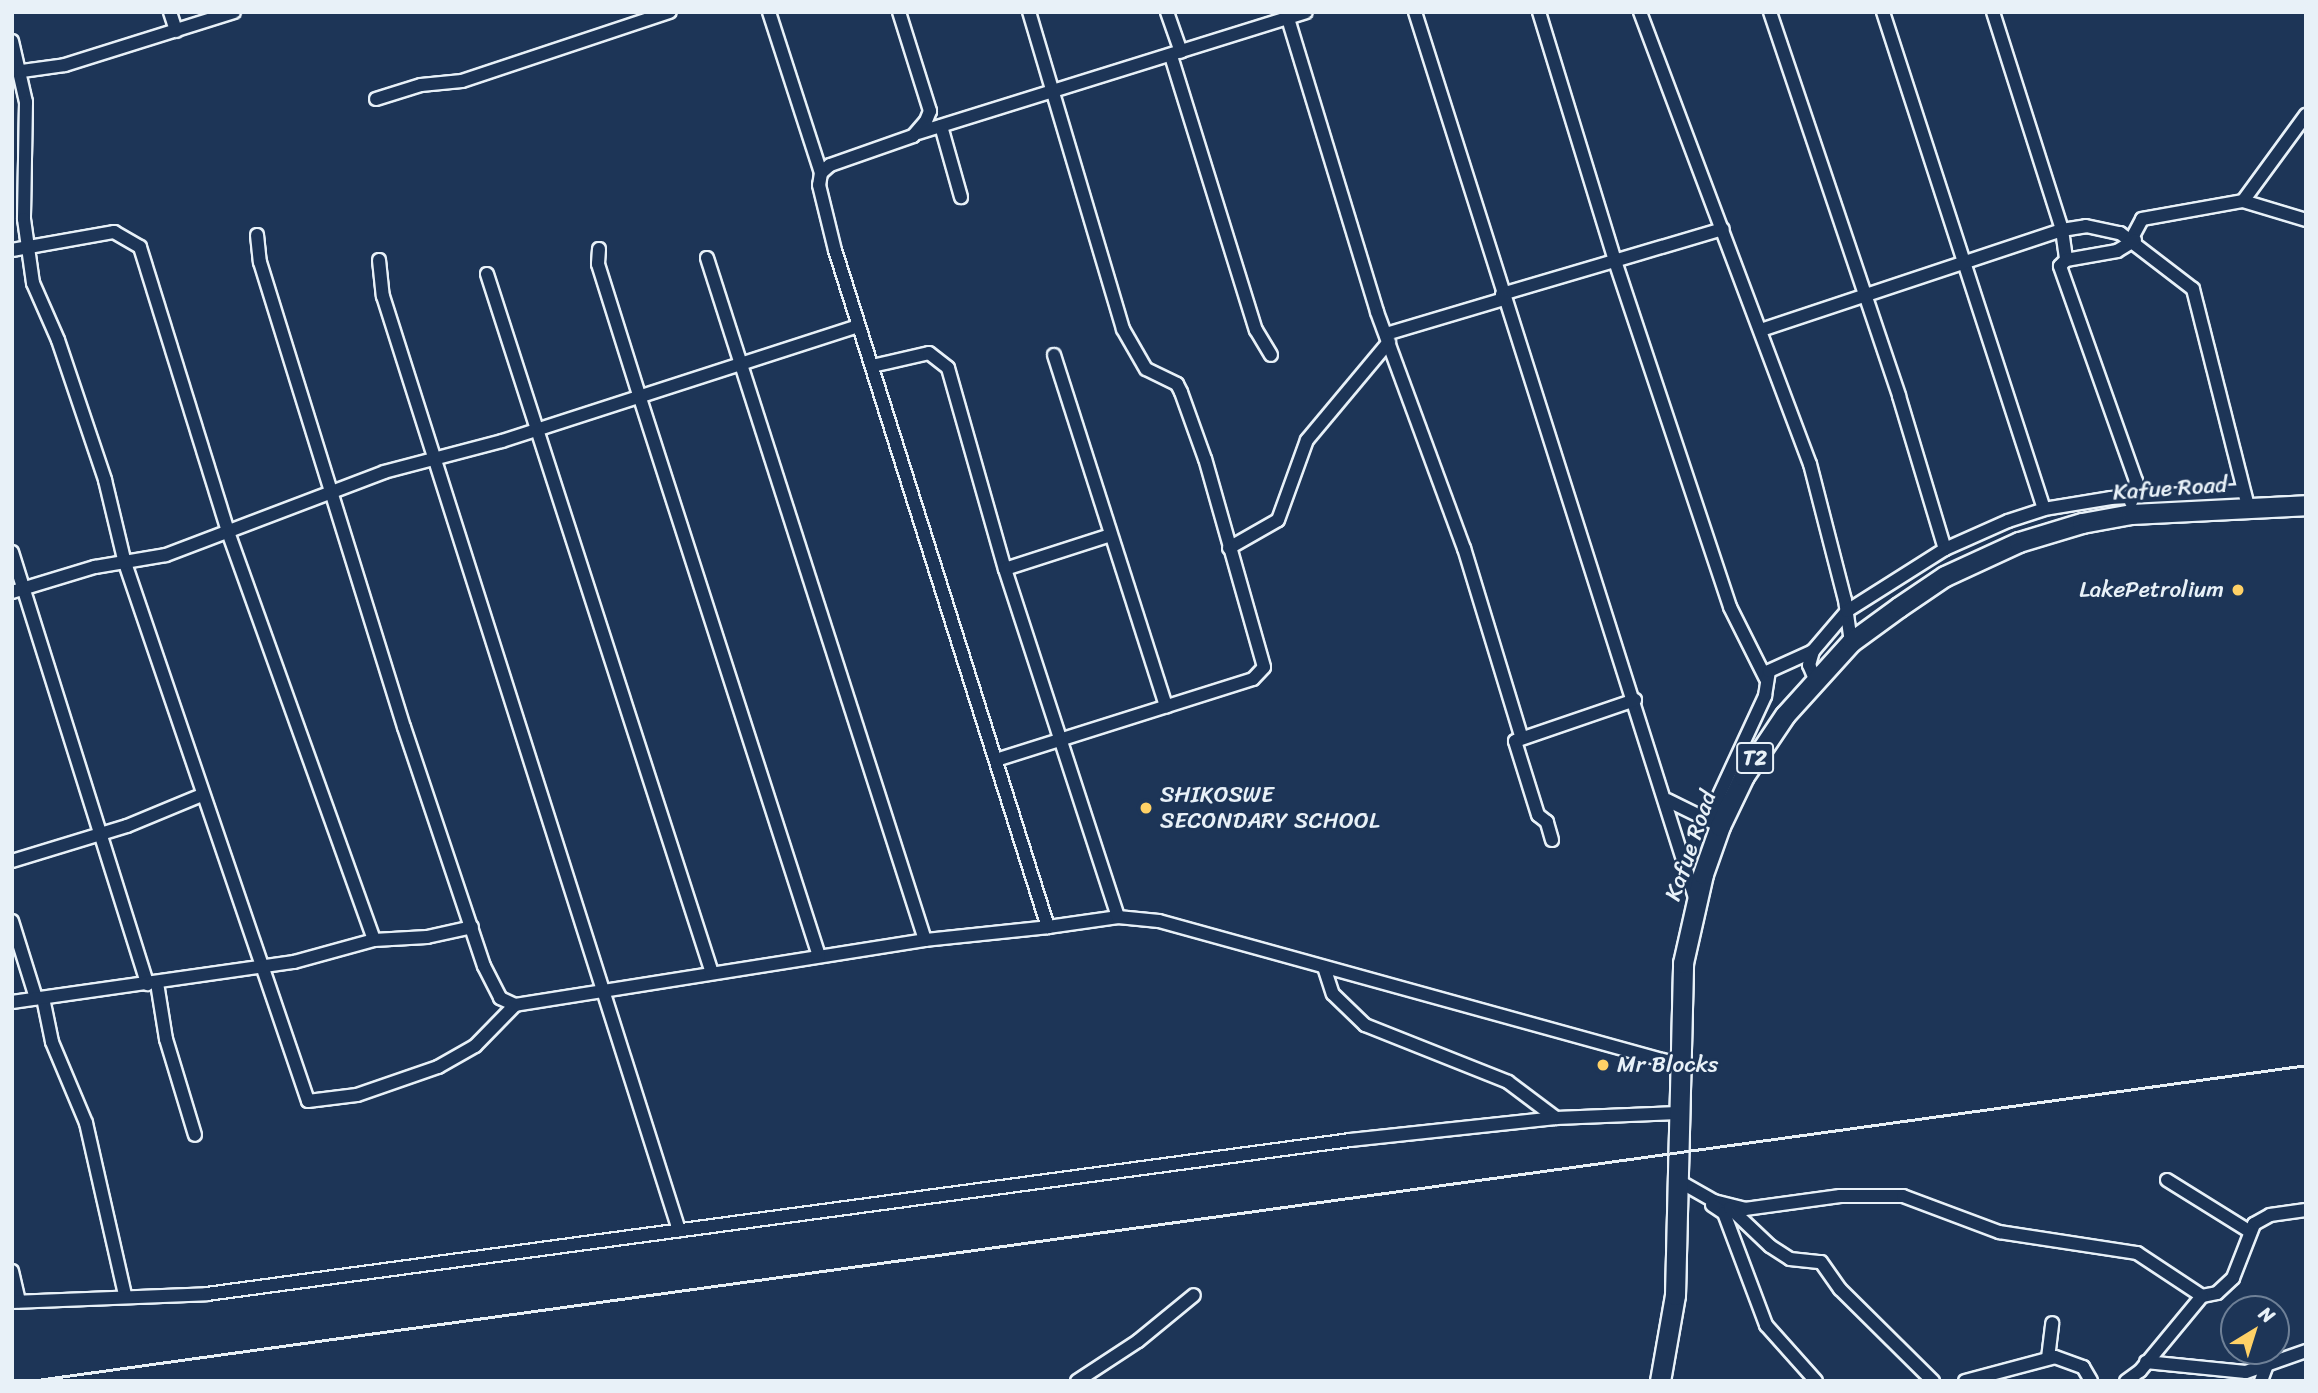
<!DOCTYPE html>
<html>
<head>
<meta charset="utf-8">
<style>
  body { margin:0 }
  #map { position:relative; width:2318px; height:1393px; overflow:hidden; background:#1d3557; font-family:Sriracha,sans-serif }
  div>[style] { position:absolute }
  .roads { filter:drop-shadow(2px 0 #e8f1f8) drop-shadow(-2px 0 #e8f1f8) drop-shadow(0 2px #e8f1f8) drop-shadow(0 -2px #e8f1f8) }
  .minor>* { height:12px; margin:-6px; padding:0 6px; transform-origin:6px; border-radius:6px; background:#1d3557 }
  .highway>* { height:19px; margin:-9.5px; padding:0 9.5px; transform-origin:9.5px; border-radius:9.5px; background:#1d3557 }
  .rail>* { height:2.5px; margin:-1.25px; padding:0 1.25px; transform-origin:1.25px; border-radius:1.25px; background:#e8f1f8 }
  .dots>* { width:19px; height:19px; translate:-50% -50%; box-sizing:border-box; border:4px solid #1d3557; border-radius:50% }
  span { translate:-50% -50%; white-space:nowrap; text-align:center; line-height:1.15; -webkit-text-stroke:5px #1d3557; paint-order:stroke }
  .shield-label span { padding:2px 5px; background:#1d3557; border:2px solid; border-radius:5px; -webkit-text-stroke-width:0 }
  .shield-label { font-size:21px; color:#e8f1f8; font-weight:700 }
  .street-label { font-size:23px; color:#e8f1f8 }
  .poi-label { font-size:23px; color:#e8f1f8 }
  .right { translate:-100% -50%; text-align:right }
  .left { translate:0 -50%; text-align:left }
  .frame { position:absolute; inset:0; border:14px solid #e8f1f8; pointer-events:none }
  .north { position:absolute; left:2220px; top:1295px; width:70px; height:70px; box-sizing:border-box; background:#1d3557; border:2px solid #6e8097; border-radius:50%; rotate:38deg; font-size:19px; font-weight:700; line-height:28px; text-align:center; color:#e8f1f8 }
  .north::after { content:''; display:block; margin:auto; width:24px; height:32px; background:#ffd166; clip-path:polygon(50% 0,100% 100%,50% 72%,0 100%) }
</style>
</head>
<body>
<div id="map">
  <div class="roads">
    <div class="minor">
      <div style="left:170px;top:12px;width:20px;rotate:72deg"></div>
      <div style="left:769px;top:12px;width:169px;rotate:72.1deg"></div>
      <div style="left:899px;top:12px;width:104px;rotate:72.6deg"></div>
      <div style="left:930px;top:111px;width:11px;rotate:112deg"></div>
      <div style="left:926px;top:121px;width:20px;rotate:131deg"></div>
      <div style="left:913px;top:136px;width:88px;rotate:160.7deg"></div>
      <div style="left:830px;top:165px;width:12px;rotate:138deg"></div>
      <div style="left:821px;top:173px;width:12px;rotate:99deg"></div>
      <div style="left:819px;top:185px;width:67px;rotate:76.2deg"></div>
      <div style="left:835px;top:250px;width:710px;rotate:72.54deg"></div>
      <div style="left:1048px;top:927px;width:71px;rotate:-8.1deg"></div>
      <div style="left:1118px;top:917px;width:41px;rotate:5.6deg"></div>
      <div style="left:1159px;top:921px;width:537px;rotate:15.43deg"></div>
      <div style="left:1167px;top:12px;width:42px;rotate:70.7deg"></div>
      <div style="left:1286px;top:12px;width:313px;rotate:73.1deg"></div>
      <div style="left:1377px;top:312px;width:252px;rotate:69.8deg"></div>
      <div style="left:1464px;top:548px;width:196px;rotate:73.1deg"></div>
      <div style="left:1415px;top:12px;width:929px;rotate:72.46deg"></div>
      <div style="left:1539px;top:12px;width:260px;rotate:73deg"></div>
      <div style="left:1615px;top:261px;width:365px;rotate:71.6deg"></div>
      <div style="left:1730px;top:607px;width:80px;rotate:63.4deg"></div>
      <div style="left:1640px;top:12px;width:483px;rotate:69.4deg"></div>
      <div style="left:1810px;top:464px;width:140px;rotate:75.6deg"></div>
      <div style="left:1845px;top:600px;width:42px;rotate:81.9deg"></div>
      <div style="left:1770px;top:12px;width:405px;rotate:71.4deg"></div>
      <div style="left:1899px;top:396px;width:160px;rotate:73.3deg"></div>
      <div style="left:1883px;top:12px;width:522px;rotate:72.05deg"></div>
      <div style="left:1993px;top:12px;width:229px;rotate:72.4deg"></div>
      <div style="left:2062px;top:230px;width:24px;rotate:-9deg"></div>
      <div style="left:2086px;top:226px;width:35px;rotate:12deg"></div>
      <div style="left:2120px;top:233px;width:92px;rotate:37.5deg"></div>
      <div style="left:2193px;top:289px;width:225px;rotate:75.8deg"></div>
      <div style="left:12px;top:41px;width:63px;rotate:77.1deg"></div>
      <div style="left:26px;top:102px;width:117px;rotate:91deg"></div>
      <div style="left:24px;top:219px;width:65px;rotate:82deg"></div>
      <div style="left:33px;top:283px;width:62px;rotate:66.3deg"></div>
      <div style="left:58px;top:340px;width:148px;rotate:71.4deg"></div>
      <div style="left:105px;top:480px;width:85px;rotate:76.5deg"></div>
      <div style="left:125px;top:563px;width:568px;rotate:71.21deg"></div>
      <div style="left:308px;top:1101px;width:49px;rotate:-7deg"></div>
      <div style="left:357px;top:1095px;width:86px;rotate:-19.1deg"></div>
      <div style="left:438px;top:1067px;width:43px;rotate:-29.6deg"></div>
      <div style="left:475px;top:1046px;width:57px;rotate:-45.7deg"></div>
      <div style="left:1171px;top:56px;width:287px;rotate:72.8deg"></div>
      <div style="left:1256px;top:330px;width:29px;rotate:59deg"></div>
      <div style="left:22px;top:71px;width:43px;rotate:-7.9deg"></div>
      <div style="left:65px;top:65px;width:177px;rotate:-17.4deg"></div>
      <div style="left:376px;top:99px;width:47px;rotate:-17.3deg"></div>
      <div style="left:421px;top:85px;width:41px;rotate:-5.6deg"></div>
      <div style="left:462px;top:81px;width:219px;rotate:-18.4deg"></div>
      <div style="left:941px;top:126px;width:74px;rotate:74.3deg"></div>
      <div style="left:918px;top:133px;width:406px;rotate:-17.3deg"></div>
      <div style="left:2243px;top:201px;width:66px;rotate:16.8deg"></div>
      <div style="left:257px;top:235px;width:27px;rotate:84deg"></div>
      <div style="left:260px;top:262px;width:487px;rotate:72.8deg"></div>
      <div style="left:404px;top:727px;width:252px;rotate:71.5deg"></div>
      <div style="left:484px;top:966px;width:36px;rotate:63deg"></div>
      <div style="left:500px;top:998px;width:17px;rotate:25deg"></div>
      <div style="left:515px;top:1005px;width:415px;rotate:-9deg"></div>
      <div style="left:925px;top:940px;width:124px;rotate:-6deg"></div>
      <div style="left:2132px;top:238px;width:21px;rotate:-62deg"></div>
      <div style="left:2142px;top:219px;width:103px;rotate:-10.1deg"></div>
      <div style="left:2243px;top:201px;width:107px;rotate:-53.8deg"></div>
      <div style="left:599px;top:249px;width:15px;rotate:94deg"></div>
      <div style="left:598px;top:264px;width:137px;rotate:72.6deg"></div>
      <div style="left:639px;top:395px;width:589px;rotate:72.21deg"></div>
      <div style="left:12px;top:250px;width:104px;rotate:-10deg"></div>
      <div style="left:114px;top:232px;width:30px;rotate:30deg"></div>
      <div style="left:140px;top:247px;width:298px;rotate:72.8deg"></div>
      <div style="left:228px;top:532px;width:433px;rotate:70.3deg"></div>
      <div style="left:707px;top:258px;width:716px;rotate:72.27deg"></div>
      <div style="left:379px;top:260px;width:36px;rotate:84deg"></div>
      <div style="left:383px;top:296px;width:980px;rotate:72.42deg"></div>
      <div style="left:487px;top:274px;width:734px;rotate:72.16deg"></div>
      <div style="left:1502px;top:294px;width:230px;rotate:-16.4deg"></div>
      <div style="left:1761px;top:330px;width:317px;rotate:-18.4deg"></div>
      <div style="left:2062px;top:230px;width:30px;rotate:82deg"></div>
      <div style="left:1386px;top:334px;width:123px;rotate:-16.5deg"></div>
      <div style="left:1054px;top:355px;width:369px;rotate:72.3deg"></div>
      <div style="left:872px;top:366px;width:58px;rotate:-12.8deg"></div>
      <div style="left:929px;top:353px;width:24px;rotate:38deg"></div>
      <div style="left:948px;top:368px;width:209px;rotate:74.2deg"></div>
      <div style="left:1005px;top:569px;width:366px;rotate:72deg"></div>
      <div style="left:2131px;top:502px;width:22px;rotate:-77deg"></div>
      <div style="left:2136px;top:481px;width:228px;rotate:-109.5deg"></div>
      <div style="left:2060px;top:266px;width:8px;rotate:-45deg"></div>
      <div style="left:2066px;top:260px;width:52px;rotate:-10deg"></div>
      <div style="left:2117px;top:251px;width:21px;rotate:-31deg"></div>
      <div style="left:1229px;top:548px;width:56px;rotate:-29.7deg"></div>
      <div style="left:1278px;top:520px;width:85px;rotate:-70.1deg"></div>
      <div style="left:1307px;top:440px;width:128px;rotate:-50.1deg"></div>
      <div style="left:12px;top:552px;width:453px;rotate:72.6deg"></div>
      <div style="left:1005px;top:569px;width:111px;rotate:-17.8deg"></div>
      <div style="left:12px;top:592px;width:87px;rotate:-16.8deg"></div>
      <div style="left:95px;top:567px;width:72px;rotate:-9.6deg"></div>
      <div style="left:166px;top:555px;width:233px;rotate:-20.8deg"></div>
      <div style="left:384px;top:472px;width:122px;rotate:-14.7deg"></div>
      <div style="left:502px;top:441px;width:374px;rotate:-17.9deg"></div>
      <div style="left:1815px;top:679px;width:15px;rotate:-113deg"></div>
      <div style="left:1809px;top:665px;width:15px;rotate:-74deg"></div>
      <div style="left:1813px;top:651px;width:52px;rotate:-49.6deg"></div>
      <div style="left:1847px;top:611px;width:116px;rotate:-32.3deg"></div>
      <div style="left:1945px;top:549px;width:69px;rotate:-24deg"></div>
      <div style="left:2008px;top:521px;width:38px;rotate:-18deg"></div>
      <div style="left:2044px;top:509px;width:68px;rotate:-9.3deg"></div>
      <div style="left:2111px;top:498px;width:132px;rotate:-3deg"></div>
      <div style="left:996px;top:760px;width:269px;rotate:-17.5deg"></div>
      <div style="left:1253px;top:679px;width:16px;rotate:-47deg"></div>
      <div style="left:1264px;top:667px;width:216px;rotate:-105.8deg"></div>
      <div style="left:1205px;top:459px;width:71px;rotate:-109.7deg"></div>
      <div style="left:1181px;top:392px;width:9px;rotate:-117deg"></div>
      <div style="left:1177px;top:384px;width:34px;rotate:-154deg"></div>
      <div style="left:1146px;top:369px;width:46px;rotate:-119.9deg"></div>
      <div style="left:1123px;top:329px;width:331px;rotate:-106.5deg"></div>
      <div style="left:1667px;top:800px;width:52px;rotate:26.1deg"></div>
      <div style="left:1708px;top:819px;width:136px;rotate:-65.1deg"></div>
      <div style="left:1765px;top:696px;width:25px;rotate:-81deg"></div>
      <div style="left:1769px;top:671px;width:48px;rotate:-24.4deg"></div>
      <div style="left:1552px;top:840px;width:19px;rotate:-106deg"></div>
      <div style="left:1547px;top:822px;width:11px;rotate:-142deg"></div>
      <div style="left:1538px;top:815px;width:77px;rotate:-107.3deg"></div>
      <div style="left:1515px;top:741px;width:127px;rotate:-18.9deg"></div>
      <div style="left:12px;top:861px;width:120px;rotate:-16.9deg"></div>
      <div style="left:127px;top:826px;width:81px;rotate:-22.5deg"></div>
      <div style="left:12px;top:921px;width:81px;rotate:72.7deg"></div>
      <div style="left:1324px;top:967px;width:28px;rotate:72deg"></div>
      <div style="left:1333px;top:994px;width:45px;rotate:44.1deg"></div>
      <div style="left:1365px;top:1025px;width:154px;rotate:21.7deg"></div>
      <div style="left:1508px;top:1082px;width:60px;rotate:36.9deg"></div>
      <div style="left:157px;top:983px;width:57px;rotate:80.9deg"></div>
      <div style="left:166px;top:1039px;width:100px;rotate:73.2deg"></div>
      <div style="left:43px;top:998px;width:45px;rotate:78.4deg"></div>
      <div style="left:52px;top:1042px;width:88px;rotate:67.2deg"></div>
      <div style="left:86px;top:1123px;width:176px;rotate:77.2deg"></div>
      <div style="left:12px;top:1002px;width:285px;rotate:-8.1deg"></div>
      <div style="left:294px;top:962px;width:83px;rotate:-15.4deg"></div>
      <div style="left:374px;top:940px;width:53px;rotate:-3.2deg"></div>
      <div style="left:427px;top:937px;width:46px;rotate:-12.5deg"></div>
      <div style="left:1677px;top:1180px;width:43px;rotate:29.6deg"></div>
      <div style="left:1714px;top:1201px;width:32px;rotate:14deg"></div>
      <div style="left:1745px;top:1209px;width:96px;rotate:-7.8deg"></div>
      <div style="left:1840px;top:1196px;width:63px"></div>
      <div style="left:1903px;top:1196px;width:103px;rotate:20.6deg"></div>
      <div style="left:1999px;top:1232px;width:140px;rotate:8.7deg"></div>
      <div style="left:2137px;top:1253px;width:78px;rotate:33.5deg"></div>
      <div style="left:2202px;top:1296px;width:15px;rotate:-11deg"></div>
      <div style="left:2217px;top:1293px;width:22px;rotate:-43deg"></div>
      <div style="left:2233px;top:1278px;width:58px;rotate:-68.7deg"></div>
      <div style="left:2254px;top:1224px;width:18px;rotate:-29deg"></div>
      <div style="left:2270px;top:1215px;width:36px;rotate:-8deg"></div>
      <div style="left:2167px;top:1180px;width:97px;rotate:31.9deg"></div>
      <div style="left:1712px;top:1205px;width:14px;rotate:34deg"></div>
      <div style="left:1724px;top:1213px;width:120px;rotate:69.4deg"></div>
      <div style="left:1766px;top:1325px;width:75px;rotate:48.2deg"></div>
      <div style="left:1730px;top:1208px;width:55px;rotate:43.5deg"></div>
      <div style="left:1770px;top:1246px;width:24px;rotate:33deg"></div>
      <div style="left:1790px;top:1259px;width:31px;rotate:6deg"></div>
      <div style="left:1821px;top:1262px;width:33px;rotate:55deg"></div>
      <div style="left:1840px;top:1289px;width:131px;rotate:44.7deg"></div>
      <div style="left:12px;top:1271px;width:31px;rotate:77deg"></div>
      <div style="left:12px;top:1302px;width:195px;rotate:-2.3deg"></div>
      <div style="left:207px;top:1294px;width:1153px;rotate:-7.67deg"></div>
      <div style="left:1350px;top:1140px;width:207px;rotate:-6.1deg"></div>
      <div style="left:1556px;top:1118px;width:122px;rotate:-2.3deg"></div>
      <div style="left:2048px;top:1358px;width:35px;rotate:-83deg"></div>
      <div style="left:2146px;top:1362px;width:100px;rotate:5.7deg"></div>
      <div style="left:2246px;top:1372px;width:64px;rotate:-19.3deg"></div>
      <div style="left:1077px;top:1381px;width:73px;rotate:-33.3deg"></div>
      <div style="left:1138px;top:1341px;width:72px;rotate:-39.4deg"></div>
      <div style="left:1965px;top:1381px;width:93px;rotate:-14.9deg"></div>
      <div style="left:2055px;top:1357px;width:30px;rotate:20deg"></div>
      <div style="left:2083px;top:1367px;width:16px;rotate:60deg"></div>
      <div style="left:2126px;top:1381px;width:17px;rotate:-36deg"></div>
      <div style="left:2140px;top:1371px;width:97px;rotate:-50.4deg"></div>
      <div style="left:2261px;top:1381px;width:15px;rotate:-70deg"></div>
    </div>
    <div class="highway">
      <div style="left:1660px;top:1381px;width:87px;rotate:-80.1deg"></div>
      <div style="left:1675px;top:1295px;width:332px;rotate:-88.6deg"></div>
      <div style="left:1683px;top:963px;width:91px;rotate:-77.3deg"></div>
      <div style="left:1703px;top:874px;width:51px;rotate:-70.5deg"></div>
      <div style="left:1720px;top:826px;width:55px;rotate:-64.4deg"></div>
      <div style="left:1744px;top:776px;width:73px;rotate:-56.1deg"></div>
      <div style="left:1785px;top:715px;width:98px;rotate:-47.9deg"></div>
      <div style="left:1851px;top:642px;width:59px;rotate:-36.1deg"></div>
      <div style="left:1899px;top:607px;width:55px;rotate:-34deg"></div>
      <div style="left:1945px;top:576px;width:81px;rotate:-24.7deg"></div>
      <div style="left:2019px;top:542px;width:66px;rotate:-16.8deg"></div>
      <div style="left:2082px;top:523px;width:50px;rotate:-10.4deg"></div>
      <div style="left:2131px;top:514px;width:175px;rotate:-2.9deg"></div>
    </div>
  </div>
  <div class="rail">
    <div style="left:30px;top:1381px;width:2298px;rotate:-7.9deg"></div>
  </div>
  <div class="dots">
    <div style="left:2238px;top:590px;background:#ffd166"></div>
    <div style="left:1146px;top:808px;background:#ffd166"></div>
    <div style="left:1603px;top:1065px;background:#ffd166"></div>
  </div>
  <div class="shield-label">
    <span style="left:1755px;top:758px">T2</span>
  </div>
  <div class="street-label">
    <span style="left:2170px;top:489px;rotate:-4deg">Kafue Road</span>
    <span style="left:1691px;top:846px;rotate:-71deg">Kafue Road</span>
  </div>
  <div class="poi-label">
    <span class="right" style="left:2224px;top:590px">LakePetrolium</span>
    <span class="left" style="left:1160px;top:808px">SHIKOSWE<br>SECONDARY SCHOOL</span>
    <span class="left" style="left:1617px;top:1065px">Mr Blocks</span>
  </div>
  <div class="frame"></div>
  <div class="north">N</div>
</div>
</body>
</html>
